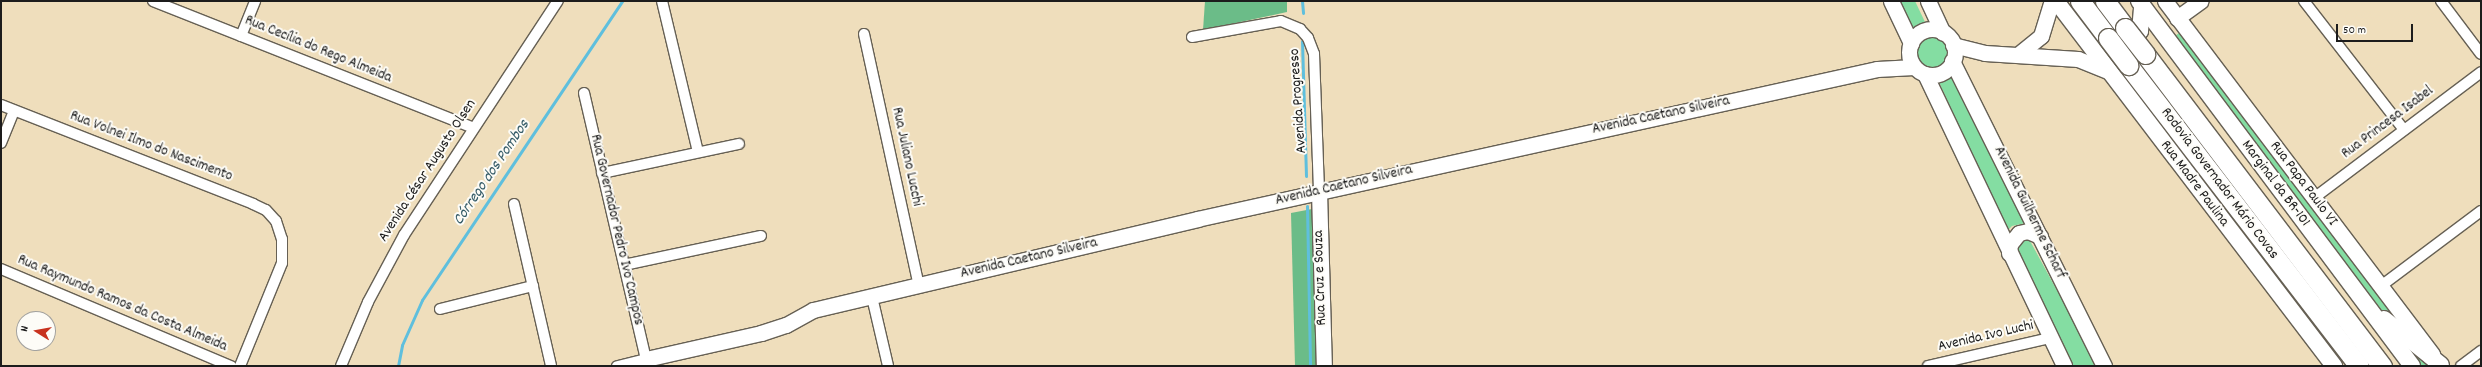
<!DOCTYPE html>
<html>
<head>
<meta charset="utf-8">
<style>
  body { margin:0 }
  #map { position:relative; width:2482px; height:367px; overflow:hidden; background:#efdebc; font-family:Dekko,sans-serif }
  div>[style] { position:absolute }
  .green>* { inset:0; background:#84dda2; transform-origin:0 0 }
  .round { border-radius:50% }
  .forest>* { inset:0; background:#6bbc88 }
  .stream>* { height:3px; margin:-1.5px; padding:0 1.5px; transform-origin:1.5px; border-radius:1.5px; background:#5fbfdd }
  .roads { filter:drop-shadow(1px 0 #666054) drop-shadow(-1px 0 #666054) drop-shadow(0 1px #666054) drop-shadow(0 -1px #666054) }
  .street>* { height:10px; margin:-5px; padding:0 5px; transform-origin:5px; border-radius:5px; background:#fff }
  .secondary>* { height:15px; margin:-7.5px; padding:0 7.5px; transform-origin:7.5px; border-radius:7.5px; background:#fff }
  .secondary>.ring { margin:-7.5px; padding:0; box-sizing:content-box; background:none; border:15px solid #fff; border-radius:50% }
  .primary>* { height:16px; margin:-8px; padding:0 8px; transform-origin:8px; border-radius:8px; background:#fff }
  .highway>* { height:19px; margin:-9.5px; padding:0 9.5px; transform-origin:9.5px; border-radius:9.5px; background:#fff }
  .bridges { filter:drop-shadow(1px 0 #666054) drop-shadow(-1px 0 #666054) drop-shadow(0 1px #666054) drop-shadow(0 -1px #666054) }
  .highway-bridge>* { height:19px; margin:-9.5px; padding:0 9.5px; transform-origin:9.5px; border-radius:9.5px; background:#fff }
  span { translate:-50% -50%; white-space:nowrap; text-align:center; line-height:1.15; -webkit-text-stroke:4px #fdfcf7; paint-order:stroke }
  .street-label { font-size:15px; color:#1c1c1c }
  .water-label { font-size:16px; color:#375d69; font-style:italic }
  .frame { position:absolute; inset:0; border:2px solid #1c1c1c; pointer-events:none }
  .north { position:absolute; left:16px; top:311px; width:40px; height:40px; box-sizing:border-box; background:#fdfcf7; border:1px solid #a3a29f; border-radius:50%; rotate:281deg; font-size:11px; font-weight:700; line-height:16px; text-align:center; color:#1c1c1c }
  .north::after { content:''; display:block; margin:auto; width:14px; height:18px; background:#c8321e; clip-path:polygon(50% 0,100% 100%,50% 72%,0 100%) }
  .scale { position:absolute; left:2336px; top:24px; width:77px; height:18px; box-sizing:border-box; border:2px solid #1c1c1c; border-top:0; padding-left:5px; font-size:12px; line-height:14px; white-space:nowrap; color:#1c1c1c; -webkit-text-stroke:3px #fdfcf7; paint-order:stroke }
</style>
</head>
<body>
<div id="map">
  <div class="green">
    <div style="clip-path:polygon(1899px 1px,1915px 1px,1925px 22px,1912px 28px)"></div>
    <div style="left:2183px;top:30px;width:374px;height:10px;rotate:53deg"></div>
    <div class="round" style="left:1916px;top:36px;width:32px;height:32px"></div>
    <div style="clip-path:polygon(1951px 76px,2026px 223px,2012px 226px,2003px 235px,1968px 146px,1939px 82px)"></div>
    <div style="clip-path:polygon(2029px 239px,2066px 307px,2079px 325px,2098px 366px,2065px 366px,2017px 254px,2016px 245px,2019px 240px)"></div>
    <div style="clip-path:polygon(2401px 339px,2436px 366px,2421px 366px)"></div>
  </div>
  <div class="forest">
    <div style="clip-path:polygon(1205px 1px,1287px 1px,1287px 12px,1203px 30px)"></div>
    <div style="clip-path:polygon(1312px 209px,1321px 366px,1295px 366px,1291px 213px)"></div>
  </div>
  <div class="stream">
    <div style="left:1302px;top:1px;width:12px;rotate:85deg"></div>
    <div style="left:1302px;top:41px;width:135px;rotate:88.3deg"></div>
    <div style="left:1307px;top:206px;width:160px;rotate:88.9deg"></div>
    <div style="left:398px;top:366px;width:21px;rotate:-79deg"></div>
    <div style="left:402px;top:345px;width:49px;rotate:-66deg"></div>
    <div style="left:422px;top:300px;width:360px;rotate:-56.2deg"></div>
  </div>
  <div class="roads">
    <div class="street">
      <div style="left:153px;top:1px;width:343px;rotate:21.6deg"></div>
      <div style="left:662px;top:1px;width:155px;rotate:76.6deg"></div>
      <div style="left:2304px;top:1px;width:163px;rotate:52.2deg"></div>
      <div style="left:2441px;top:1px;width:66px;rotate:53deg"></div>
      <div style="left:864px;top:34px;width:258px;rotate:77.7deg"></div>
      <div style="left:241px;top:36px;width:38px;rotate:-68deg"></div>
      <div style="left:1192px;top:37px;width:90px;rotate:-10.2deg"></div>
      <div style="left:1281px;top:21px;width:21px;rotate:23deg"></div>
      <div style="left:1300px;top:29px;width:12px;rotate:48deg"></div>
      <div style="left:1308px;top:38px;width:17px;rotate:69deg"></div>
      <div style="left:1314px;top:54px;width:137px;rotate:87.9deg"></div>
      <div style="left:584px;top:93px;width:273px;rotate:76.9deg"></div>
      <div style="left:646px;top:359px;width:30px;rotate:166deg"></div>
      <div style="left:1px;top:105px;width:271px;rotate:21.4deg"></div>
      <div style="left:253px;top:204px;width:14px;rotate:25deg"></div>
      <div style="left:266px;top:210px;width:15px;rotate:48deg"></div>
      <div style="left:276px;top:221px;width:19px;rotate:72deg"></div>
      <div style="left:282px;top:239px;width:24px;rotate:90deg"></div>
      <div style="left:282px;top:263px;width:111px;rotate:112.2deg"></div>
      <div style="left:1px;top:143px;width:35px;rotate:-68deg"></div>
      <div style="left:602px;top:173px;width:140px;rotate:-12deg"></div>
      <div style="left:2314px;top:198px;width:209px;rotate:-37deg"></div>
      <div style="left:514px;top:204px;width:166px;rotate:77.1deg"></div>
      <div style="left:624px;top:265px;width:140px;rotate:-12deg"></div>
      <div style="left:1px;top:269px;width:250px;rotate:22.9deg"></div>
      <div style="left:2381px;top:286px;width:125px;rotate:-36.9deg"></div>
      <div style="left:872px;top:297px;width:71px;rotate:76.9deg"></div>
      <div style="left:440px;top:309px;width:96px;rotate:-13.9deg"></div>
      <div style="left:341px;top:366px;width:69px;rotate:-67.1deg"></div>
      <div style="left:368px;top:302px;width:76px;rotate:-61.8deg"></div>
      <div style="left:404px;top:235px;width:280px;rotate:-56.7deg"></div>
      <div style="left:1928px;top:366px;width:125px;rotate:-12.9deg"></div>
      <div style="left:2461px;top:366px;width:25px;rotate:-37deg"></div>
    </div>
    <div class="secondary">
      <div style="left:1891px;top:1px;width:47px;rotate:64.5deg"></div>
      <div style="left:1928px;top:1px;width:35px;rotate:65deg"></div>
      <div style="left:2165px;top:1px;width:443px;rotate:52.9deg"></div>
      <div style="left:2177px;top:18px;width:29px;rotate:-36deg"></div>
      <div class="ring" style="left:1909px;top:29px;width:31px;height:31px"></div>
      <div style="left:1953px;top:45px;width:33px;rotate:14deg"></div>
      <div style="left:1985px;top:53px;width:93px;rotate:3.7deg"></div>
      <div style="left:2078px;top:59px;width:32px;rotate:22deg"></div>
      <div style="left:2020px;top:53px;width:27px;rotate:-39deg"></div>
      <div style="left:2041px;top:36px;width:37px;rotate:-73deg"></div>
      <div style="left:1952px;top:61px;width:341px;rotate:63.5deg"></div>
      <div style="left:1925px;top:74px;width:323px;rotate:64.5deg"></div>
      <div style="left:1319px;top:191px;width:175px;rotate:88.4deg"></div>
      <div style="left:2009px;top:253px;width:9px;rotate:-84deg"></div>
      <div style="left:2010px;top:244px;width:14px;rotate:-51deg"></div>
      <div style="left:2019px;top:233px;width:9px;rotate:-13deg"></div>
      <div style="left:2028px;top:231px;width:13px;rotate:23deg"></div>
      <div style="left:647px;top:366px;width:7px;rotate:-98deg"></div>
      <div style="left:646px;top:359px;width:118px;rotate:-12.7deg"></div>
      <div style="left:761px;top:333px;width:26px;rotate:-18deg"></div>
      <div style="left:786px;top:325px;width:31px;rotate:-29deg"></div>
      <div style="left:813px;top:310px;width:395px;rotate:-13.3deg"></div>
      <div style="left:1197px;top:219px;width:696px;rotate:-12.44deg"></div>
      <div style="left:1877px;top:69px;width:37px;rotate:-3deg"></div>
    </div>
    <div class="primary">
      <div style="left:2056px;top:1px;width:459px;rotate:52.7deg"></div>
      <div style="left:2139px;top:1px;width:456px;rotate:53.2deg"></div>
      <div style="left:2124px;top:46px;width:22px;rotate:-43deg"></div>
      <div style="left:2140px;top:31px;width:25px;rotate:-85deg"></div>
      <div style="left:2384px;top:319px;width:73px;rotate:38.9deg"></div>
    </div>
    <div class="highway">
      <div style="left:2080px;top:1px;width:46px;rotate:52.9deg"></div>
      <div style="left:2105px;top:1px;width:34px;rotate:53deg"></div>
      <div style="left:2145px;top:54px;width:392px;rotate:52.8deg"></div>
      <div style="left:2128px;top:65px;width:379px;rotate:52.5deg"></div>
    </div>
  </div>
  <div class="bridges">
    <div class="highway-bridge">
      <div style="left:2125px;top:28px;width:33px;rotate:52deg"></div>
      <div style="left:2108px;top:38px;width:34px;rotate:53deg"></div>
    </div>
  </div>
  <div class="street-label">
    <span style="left:318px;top:50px;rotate:22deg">Rua Cecília do Rego Almeida</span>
    <span style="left:1299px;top:101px;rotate:-94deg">Avenida Progresso</span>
    <span style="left:1661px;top:116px;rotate:-12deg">Avenida Caetano Silveira</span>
    <span style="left:2388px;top:123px;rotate:-37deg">Rua Princesa Isabel</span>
    <span style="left:151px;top:147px;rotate:21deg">Rua Volnei Ilmo do Nascimento</span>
    <span style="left:906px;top:157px;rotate:78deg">Rua Juliano Lucchi</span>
    <span style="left:428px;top:171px;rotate:-57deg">Avenida César Augusto Olsen</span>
    <span style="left:2194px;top:184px;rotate:53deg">Rua Madre Paulina</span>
    <span style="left:2219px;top:184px;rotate:53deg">Rodovia Governador Mário Covas</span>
    <span style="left:2275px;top:184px;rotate:53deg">Marginal da BR-101</span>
    <span style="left:2303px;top:184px;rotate:53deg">Rua Papa Paulo VI</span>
    <span style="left:1344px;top:186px;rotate:-13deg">Avenida Caetano Silveira</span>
    <span style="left:2029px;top:213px;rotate:64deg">Avenida Guilherme Scharf</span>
    <span style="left:616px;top:230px;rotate:77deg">Rua Governador Pedro Ivo Campos</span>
    <span style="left:1029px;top:259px;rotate:-13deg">Avenida Caetano Silveira</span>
    <span style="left:1321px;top:278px;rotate:-92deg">Rua Cruz e Souza</span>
    <span style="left:122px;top:304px;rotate:23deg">Rua Raymundo Ramos da Costa Almeida</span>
    <span style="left:1986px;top:337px;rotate:-13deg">Avenida Ivo Luchi</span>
  </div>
  <div class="water-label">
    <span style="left:492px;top:173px;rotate:-56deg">Córrego dos Pombos</span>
  </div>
  <div class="frame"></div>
  <div class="north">N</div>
  <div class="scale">50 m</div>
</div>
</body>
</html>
